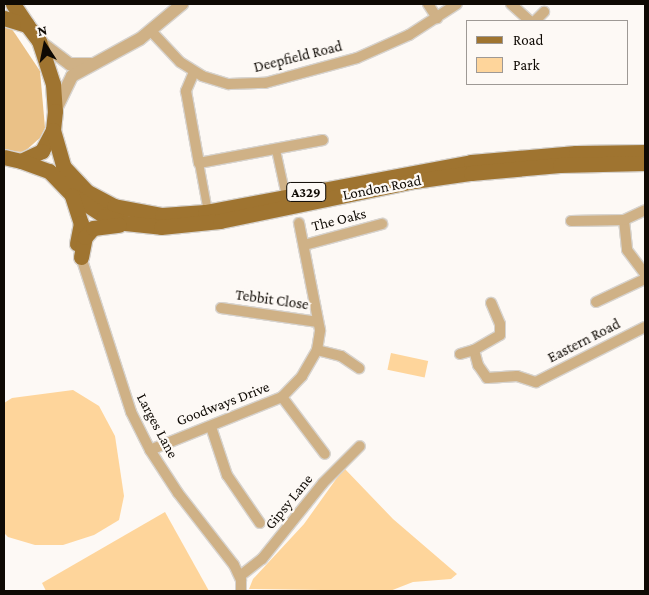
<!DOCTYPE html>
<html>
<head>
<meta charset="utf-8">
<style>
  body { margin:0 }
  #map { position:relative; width:649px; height:595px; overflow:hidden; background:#fdf9f5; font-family:"Crimson Pro",serif }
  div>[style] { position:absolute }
  .green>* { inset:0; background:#fed59b; transform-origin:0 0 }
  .forest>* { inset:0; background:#eac187 }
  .roads { filter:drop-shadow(1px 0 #d7d3ce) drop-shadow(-1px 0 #d7d3ce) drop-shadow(0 1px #d7d3ce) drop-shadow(0 -1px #d7d3ce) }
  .pedestrian>* { height:8px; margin:-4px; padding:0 4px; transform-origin:4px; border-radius:4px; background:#cfb186 }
  .minor>* { height:10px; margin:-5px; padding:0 5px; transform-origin:5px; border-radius:5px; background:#cfb186 }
  .tertiary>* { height:12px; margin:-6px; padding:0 6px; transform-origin:6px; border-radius:6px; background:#cfb186 }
  .primary>* { height:15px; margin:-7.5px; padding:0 7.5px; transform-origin:7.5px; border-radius:7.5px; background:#9f7430 }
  span { translate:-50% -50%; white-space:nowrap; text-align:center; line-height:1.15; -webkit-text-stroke:4.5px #fdf9f5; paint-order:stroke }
  .shield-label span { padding:1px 4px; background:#fdf9f5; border:1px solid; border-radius:4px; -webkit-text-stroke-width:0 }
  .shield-label { font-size:14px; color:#0f0a04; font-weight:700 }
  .street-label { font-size:15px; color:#0f0a04 }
  .frame { position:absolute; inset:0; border:5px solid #0f0a04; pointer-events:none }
  .legend { position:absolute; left:466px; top:20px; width:162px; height:65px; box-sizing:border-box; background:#fdf9f5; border:1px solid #9e9995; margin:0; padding:6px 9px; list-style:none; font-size:15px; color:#0f0a04 }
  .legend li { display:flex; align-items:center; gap:10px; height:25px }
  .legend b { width:25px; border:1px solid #9e9995 }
  .north { position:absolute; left:20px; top:20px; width:50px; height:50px; -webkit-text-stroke:4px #fdf9f5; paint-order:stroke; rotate:349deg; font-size:14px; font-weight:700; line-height:20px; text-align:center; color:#0f0a04 }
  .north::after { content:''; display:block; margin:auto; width:18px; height:22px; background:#0f0a04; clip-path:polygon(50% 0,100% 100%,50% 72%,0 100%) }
</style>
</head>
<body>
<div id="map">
  <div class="green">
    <div style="left:391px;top:353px;width:38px;height:17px;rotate:12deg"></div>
    <div style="clip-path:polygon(73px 390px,99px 406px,115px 436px,124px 496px,119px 520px,94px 535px,63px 545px,35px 545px,8px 537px,4px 533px,4px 403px,12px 398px)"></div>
    <div style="clip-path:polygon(344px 468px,393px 519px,457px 574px,451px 579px,413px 582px,390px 591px,249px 589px,253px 579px,304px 524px)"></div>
    <div style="clip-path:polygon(165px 512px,209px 591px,46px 591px,42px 583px)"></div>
  </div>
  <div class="forest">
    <div style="clip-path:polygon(4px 27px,11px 28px,16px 35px,40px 71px,45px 128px,41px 137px,24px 152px,4px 151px)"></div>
  </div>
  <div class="roads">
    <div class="pedestrian">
      <div style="left:276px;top:150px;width:47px;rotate:77.7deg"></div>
      <div style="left:199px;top:163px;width:44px;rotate:79.5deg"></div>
    </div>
    <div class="minor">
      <div style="left:428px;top:4px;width:17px;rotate:57deg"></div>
      <div style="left:511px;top:4px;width:25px;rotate:42deg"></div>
      <div style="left:535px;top:21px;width:13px;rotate:-45deg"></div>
      <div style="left:151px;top:31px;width:42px;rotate:46.9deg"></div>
      <div style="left:180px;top:62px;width:26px;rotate:32deg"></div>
      <div style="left:202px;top:76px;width:28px;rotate:17deg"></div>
      <div style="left:229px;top:84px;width:36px;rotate:-2deg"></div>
      <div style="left:265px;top:83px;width:95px;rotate:-15.2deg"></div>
      <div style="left:357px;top:58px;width:57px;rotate:-23.9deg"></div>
      <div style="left:409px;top:35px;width:57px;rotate:-32.9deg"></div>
      <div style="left:194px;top:72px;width:21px;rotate:113deg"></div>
      <div style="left:186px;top:91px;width:73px;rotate:79.8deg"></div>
      <div style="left:199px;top:163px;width:126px;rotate:-10.5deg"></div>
      <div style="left:624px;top:220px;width:30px;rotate:84deg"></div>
      <div style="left:627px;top:250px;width:30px;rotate:53deg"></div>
      <div style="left:571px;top:221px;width:53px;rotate:-1.1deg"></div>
      <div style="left:624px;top:220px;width:23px;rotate:-25deg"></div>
      <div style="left:304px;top:245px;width:81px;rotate:-15.1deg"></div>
      <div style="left:81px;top:257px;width:163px;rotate:72.1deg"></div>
      <div style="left:131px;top:412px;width:42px;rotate:63.4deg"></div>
      <div style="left:150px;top:450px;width:51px;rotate:56.9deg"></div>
      <div style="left:178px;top:493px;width:91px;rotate:52.1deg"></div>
      <div style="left:234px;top:565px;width:17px;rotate:65deg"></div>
      <div style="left:241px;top:580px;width:11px;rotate:90deg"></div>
      <div style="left:596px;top:302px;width:54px;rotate:-25.1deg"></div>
      <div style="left:221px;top:308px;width:98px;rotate:8.2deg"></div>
      <div style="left:317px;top:350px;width:25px;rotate:14deg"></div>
      <div style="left:341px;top:356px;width:22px;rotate:34deg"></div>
      <div style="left:474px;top:350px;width:16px;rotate:75deg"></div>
      <div style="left:478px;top:365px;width:16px;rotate:55deg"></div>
      <div style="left:487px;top:378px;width:30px;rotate:-4deg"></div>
      <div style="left:517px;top:376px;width:20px;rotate:18deg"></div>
      <div style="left:536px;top:382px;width:122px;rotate:-26.8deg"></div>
      <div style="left:460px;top:354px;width:15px;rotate:-16deg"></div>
      <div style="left:474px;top:350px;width:30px;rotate:-30deg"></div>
      <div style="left:500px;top:335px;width:11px;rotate:-90deg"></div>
      <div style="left:500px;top:324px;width:23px;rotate:-113deg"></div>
      <div style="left:282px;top:397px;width:71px;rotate:53deg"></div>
      <div style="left:211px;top:427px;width:51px;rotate:71.6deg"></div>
      <div style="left:227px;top:475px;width:58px;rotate:55.5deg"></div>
      <div style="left:150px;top:450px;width:142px;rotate:-21.9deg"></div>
      <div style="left:282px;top:397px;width:29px;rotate:-46deg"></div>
      <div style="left:302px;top:376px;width:30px;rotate:-60deg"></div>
      <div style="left:317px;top:350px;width:20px;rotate:-81deg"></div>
      <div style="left:320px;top:330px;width:109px;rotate:-101.1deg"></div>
      <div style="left:240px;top:576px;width:28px;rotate:-38deg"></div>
      <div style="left:262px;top:559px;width:97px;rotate:-51.2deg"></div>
      <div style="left:323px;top:483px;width:52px;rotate:-45deg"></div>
    </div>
    <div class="tertiary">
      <div style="left:39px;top:41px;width:39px;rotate:37deg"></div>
      <div style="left:70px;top:64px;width:21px"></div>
      <div style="left:55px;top:111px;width:39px;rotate:-64deg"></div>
      <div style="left:72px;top:76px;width:77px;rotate:-28.6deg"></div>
      <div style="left:140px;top:39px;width:55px;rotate:-39.8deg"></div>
    </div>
    <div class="primary">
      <div style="left:13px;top:4px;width:25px;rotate:56deg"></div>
      <div style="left:4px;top:18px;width:24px;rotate:17deg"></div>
      <div style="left:27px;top:25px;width:20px;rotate:53deg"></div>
      <div style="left:39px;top:41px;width:45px;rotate:72deg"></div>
      <div style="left:53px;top:84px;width:27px;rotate:86deg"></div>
      <div style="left:55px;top:111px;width:19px;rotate:96deg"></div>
      <div style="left:53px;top:130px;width:24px;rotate:118deg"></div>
      <div style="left:42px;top:151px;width:23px;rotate:155deg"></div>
      <div style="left:21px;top:161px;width:17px;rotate:-167deg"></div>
      <div style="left:53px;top:130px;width:37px;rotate:74deg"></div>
      <div style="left:63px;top:166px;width:34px;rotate:47deg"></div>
      <div style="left:86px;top:191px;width:32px;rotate:28deg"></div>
      <div style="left:114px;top:206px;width:49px;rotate:10.6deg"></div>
      <div style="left:162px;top:215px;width:43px;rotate:-4deg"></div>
      <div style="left:205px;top:212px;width:271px;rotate:-10.6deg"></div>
      <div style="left:471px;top:162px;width:105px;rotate:-4.9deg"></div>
      <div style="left:576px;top:153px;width:69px;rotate:-0.8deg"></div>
      <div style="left:21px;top:161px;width:30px;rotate:20deg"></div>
      <div style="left:49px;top:171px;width:33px;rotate:46deg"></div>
      <div style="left:72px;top:195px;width:38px;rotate:33deg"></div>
      <div style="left:104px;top:216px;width:22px;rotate:18deg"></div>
      <div style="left:125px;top:223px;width:36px;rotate:6deg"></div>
      <div style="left:161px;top:227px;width:59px;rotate:-5.8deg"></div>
      <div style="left:220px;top:221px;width:198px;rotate:-11.7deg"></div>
      <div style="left:414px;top:181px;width:58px;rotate:-8deg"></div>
      <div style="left:471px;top:173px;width:89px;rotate:-5.1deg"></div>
      <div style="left:560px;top:165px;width:85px;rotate:-1.3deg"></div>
      <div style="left:72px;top:196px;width:28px;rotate:72deg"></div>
      <div style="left:81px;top:223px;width:21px;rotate:101deg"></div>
      <div style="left:81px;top:257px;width:20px;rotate:-79deg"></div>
      <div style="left:85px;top:237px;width:12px;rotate:-48deg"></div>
      <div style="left:93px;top:228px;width:26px;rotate:-7deg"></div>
    </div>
  </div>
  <div class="shield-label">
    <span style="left:306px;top:192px">A329</span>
  </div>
  <div class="street-label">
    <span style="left:298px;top:57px;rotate:-14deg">Deepfield Road</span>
    <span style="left:382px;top:188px;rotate:-11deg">London Road</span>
    <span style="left:339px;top:220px;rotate:-14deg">The Oaks</span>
    <span style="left:272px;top:300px;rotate:8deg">Tebbit Close</span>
    <span style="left:584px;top:341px;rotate:-27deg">Eastern Road</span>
    <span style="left:223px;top:404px;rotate:-21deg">Goodways Drive</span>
    <span style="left:157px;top:426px;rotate:62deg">Larges Lane</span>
    <span style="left:289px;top:502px;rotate:-51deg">Gipsy Lane</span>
  </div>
  <div class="frame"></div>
  <ul class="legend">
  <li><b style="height:6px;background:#9f7430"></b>Road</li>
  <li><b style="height:14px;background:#fed59b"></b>Park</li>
  </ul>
  <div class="north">N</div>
</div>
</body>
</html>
